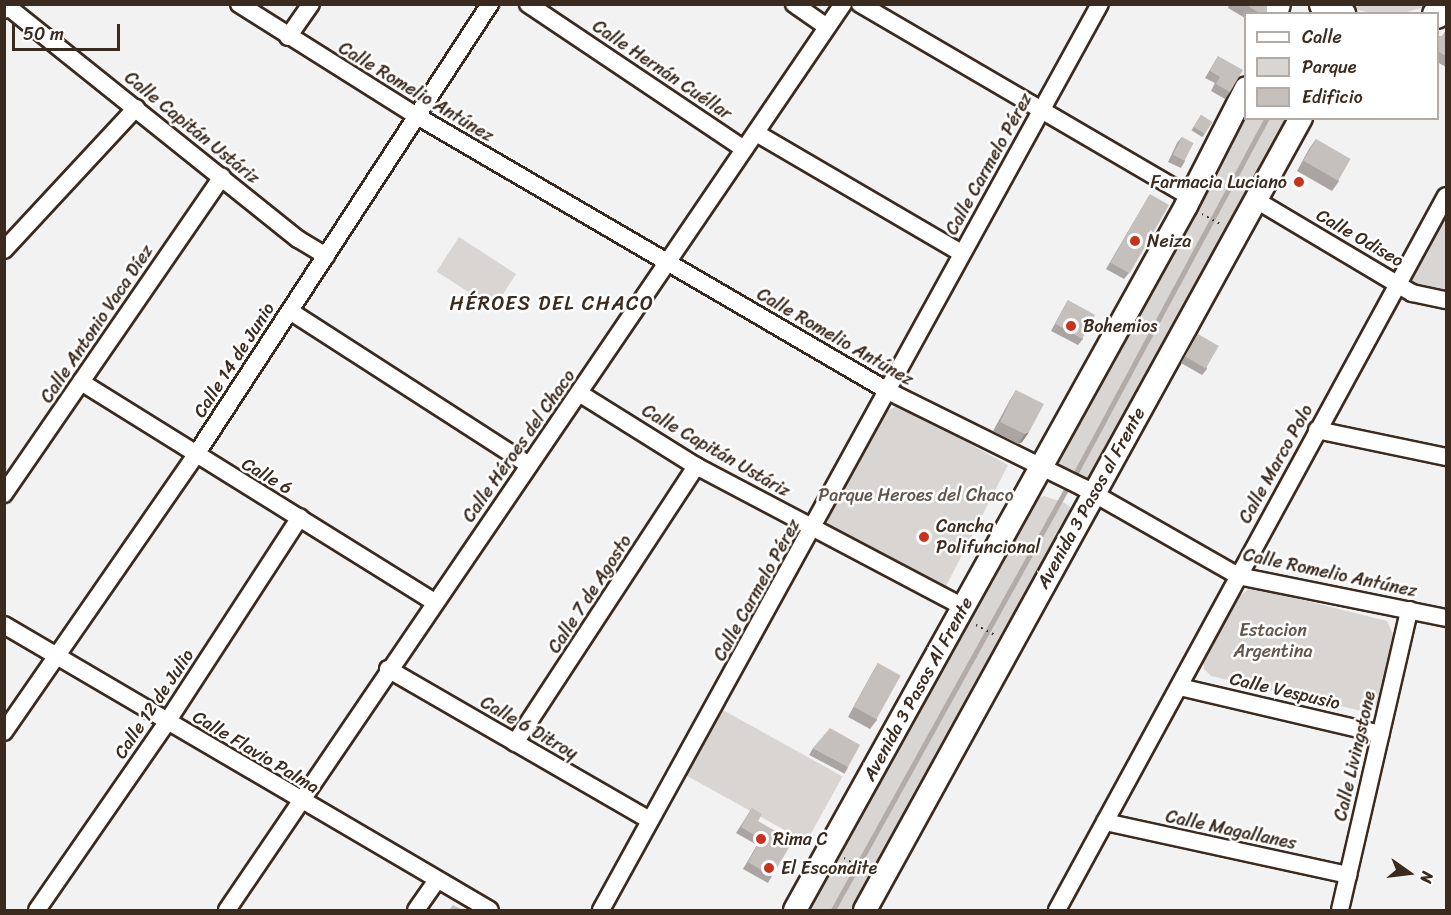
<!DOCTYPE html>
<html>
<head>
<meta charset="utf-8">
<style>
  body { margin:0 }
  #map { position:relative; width:1451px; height:915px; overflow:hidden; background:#f3f2f2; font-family:Sriracha,sans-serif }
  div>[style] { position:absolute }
  .green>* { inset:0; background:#d8d5d2; transform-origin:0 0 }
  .stream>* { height:4.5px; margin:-2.25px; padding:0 2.25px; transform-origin:2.25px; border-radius:2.25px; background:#b2aba7 }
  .path>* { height:2px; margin-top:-1px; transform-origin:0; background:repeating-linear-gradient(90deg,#3b2a1e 0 1.5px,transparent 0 6px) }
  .roads { filter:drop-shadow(2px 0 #3b2a1e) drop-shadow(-2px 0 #3b2a1e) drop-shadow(0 2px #3b2a1e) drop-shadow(0 -2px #3b2a1e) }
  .minor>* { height:16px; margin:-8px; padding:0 8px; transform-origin:8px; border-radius:8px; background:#fff }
  .tertiary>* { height:20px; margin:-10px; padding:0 10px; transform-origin:10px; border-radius:10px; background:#fff }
  .secondary>* { height:22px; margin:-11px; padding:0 11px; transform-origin:11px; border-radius:11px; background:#fff }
  .trunk>* { height:27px; margin:-13.5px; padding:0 13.5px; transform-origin:13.5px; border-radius:13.5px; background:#fff }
  .wall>* { inset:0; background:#aaa5a3; transform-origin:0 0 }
  .shaded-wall>* { inset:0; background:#8b8684 }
  .building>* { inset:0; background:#c6c0bd; transform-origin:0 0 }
  .dots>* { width:16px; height:16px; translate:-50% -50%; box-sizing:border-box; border:3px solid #fff; border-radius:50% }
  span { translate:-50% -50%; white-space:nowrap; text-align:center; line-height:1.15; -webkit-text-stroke:5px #fff; paint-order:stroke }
  .street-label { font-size:18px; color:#3b2a1e }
  .poi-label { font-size:18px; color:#3b2a1e }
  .right { translate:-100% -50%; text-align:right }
  .left { translate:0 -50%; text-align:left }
  .park-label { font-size:18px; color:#62554b }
  .neighbourhood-label { font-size:20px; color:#3b2a1e; letter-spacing:1.5px }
  .frame { position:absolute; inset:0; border:6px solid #3b2a1e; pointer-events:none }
  .legend { position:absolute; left:1244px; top:12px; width:195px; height:108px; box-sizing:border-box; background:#fff; border:2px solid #b1aaa5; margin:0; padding:8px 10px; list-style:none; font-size:18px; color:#3b2a1e }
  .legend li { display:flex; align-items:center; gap:12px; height:30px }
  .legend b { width:30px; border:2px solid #b1aaa5 }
  .north { position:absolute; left:1379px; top:843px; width:60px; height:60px; -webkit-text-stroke:4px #fff; paint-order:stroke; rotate:104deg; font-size:16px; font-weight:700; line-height:24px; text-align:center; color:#3b2a1e }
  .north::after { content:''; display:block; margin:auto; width:21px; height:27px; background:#3b2a1e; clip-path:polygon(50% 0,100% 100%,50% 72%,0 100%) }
  .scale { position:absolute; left:12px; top:24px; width:108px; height:27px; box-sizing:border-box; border:3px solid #3b2a1e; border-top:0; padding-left:8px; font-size:18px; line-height:21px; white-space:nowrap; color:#3b2a1e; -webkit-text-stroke:4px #fff; paint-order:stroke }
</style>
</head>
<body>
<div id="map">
  <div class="green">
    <div style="clip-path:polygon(1339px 5px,1431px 5px,1400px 14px,1370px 13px)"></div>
    <div style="clip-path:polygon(1245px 108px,1246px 118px,1292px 119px,1092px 482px,1056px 465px,1055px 454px)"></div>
    <div style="clip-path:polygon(1446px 210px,1446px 296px,1410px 285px,1409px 281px)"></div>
    <div style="left:459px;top:237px;width:68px;height:41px;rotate:33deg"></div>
    <div style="clip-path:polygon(899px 405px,1008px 465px,943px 592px,832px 531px,828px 524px,828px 517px,885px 412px)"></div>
    <div style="clip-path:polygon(1044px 496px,1065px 503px,1074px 511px,858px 910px,805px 910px,1029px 502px)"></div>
    <div style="clip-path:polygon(1251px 587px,1387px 621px,1395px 639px,1380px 701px,1374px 708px,1366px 712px,1211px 676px,1204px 669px,1203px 660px,1234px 600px)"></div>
    <div style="left:721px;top:709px;width:139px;height:75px;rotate:29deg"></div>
  </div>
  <div class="stream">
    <div style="left:1073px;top:478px;width:409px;rotate:-61.7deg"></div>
    <div style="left:833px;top:910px;width:486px;rotate:-61deg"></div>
  </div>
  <div class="path">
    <div style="left:1202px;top:214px;width:21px;rotate:29deg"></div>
    <div style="left:976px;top:625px;width:21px;rotate:28deg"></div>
    <div style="left:844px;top:858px;width:24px;rotate:30deg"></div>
  </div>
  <div class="roads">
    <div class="minor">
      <div style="left:239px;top:4px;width:210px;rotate:32.2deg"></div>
      <div style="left:417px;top:116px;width:545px;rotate:30.28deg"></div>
      <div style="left:888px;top:391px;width:219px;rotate:26.3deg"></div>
      <div style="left:1084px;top:488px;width:177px;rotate:29.7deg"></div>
      <div style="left:1238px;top:576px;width:212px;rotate:11.4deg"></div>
      <div style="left:528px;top:4px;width:260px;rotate:33.9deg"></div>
      <div style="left:794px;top:4px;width:40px;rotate:34.9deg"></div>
      <div style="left:860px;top:4px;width:382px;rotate:30.3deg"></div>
      <div style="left:7px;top:6px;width:373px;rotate:38.7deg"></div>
      <div style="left:298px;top:239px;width:33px;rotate:31deg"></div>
      <div style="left:288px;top:37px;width:40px;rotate:-55.1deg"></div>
      <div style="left:756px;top:133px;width:238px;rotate:30.3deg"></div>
      <div style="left:1256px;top:200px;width:182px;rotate:30.8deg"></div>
      <div style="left:1412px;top:293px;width:35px;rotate:12deg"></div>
      <div style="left:4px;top:250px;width:194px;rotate:-47.1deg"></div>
      <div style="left:290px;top:311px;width:284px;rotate:32.8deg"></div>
      <div style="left:81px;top:382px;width:417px;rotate:31.9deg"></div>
      <div style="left:579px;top:393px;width:138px;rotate:32deg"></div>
      <div style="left:696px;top:466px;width:302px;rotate:27.8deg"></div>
      <div style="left:1317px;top:430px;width:132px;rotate:11.8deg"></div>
      <div style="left:4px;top:494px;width:385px;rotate:-55.5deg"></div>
      <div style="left:4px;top:625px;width:563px;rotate:30.39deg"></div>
      <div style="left:388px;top:669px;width:302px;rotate:30deg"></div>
      <div style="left:1180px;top:687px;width:206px;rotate:13.2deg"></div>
      <div style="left:4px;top:732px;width:336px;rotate:-55.3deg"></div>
      <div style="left:195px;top:456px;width:540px;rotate:-56.87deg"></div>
      <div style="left:515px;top:743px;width:331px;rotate:-56.8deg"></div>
      <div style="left:1105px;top:822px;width:249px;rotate:12.3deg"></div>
      <div style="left:37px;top:910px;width:229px;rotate:-55.3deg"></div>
      <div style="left:167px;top:722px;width:244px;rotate:-57deg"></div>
      <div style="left:227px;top:910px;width:1096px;rotate:-55.79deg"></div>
      <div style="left:416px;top:910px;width:35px;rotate:-55deg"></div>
      <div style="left:601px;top:910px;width:1034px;rotate:-61.16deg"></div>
      <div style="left:1057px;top:910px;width:813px;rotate:-61.42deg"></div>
      <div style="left:1340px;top:910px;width:308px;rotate:-77deg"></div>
    </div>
    <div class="tertiary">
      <div style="left:4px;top:8px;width:6px;rotate:-45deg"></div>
    </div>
    <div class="secondary">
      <div style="left:1276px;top:14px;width:10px;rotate:-73deg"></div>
      <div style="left:795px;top:910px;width:805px;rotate:-60.95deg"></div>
      <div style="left:1186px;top:206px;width:132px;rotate:-63deg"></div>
      <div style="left:865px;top:910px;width:904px;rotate:-61.17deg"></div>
    </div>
    <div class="trunk">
      <div style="left:1323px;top:4px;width:21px;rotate:29deg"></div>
      <div style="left:1436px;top:14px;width:12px;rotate:-31deg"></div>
    </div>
  </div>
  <div class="wall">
    <div style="clip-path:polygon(1229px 4px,1267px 4px,1267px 14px,1245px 14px,1245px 18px,1228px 8px)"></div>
    <div style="clip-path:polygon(1445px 32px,1446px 32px,1446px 67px,1437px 62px,1437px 36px,1442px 36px)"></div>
    <div style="clip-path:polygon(1218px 56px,1230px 92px,1225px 99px,1211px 91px,1215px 83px,1205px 78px)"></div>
    <div style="left:1201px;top:115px;width:13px;height:18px;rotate:32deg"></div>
    <div style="clip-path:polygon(1182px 137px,1185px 161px,1181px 168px,1168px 162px,1177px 143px)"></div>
    <div style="clip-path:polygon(1316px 139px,1339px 181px,1332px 191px,1297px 171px,1309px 149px)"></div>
    <div style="clip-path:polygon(1150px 194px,1129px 273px,1124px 279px,1106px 269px)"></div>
    <div style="clip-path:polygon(1068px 300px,1083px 339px,1078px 345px,1051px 331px,1064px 307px)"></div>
    <div style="clip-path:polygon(1198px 334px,1207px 369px,1202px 375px,1181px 363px)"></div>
    <div style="clip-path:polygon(1016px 390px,1029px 432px,1022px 442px,1018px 444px,993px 431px,1010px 400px)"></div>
    <div style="clip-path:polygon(878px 663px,877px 720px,870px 729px,848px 717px,872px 673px)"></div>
    <div style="left:813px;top:748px;width:40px;height:8px;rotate:28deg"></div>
    <div style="clip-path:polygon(752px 808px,758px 821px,772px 876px,768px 883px,743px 869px,757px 845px,736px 833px)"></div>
  </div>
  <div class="shaded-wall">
    <div style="clip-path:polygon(1029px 432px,1022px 442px,1018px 444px,1025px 434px)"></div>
  </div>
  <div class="building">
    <div style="clip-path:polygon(1245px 4px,1267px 4px,1267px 14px,1261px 14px)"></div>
    <div style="clip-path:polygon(1445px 32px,1446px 32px,1446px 56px,1437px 51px,1437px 36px,1443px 36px)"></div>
    <div style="clip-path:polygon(1218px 56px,1243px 70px,1230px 92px,1216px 84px,1220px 77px,1210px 71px)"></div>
    <div style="left:1201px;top:115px;width:13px;height:14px;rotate:32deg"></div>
    <div style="left:1182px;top:137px;width:13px;height:20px;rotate:27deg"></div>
    <div style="left:1316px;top:139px;width:40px;height:25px;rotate:30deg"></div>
    <div style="left:1150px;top:194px;width:22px;height:79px;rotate:30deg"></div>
    <div style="left:1068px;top:300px;width:31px;height:27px;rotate:29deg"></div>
    <div style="left:1198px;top:334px;width:24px;height:26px;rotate:30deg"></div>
    <div style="clip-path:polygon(1016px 390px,1044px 404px,1029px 432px,1025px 434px,1000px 422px)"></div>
    <div style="left:878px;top:663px;width:26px;height:50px;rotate:29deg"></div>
    <div style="clip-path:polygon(830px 728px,860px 745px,848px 767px,813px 748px)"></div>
    <div style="clip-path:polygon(752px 808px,762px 814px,758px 821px,793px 841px,772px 876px,748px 862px,761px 839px,741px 827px)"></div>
    <div style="clip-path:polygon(453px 905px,463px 910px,449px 910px)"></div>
  </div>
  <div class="dots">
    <div style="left:1299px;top:182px;background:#c8321e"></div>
    <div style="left:1135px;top:241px;background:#c8321e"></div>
    <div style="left:1071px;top:326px;background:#c8321e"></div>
    <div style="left:924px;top:537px;background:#c8321e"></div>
    <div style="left:761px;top:839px;background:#c8321e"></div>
    <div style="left:769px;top:868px;background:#c8321e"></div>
  </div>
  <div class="street-label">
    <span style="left:662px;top:70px;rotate:34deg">Calle Hernán Cuéllar</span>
    <span style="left:416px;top:92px;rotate:31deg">Calle Romelio Antúnez</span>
    <span style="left:192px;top:128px;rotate:39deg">Calle Capitán Ustáriz</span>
    <span style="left:989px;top:164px;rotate:-61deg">Calle Carmelo Pérez</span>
    <span style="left:1360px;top:238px;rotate:30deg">Calle Odiseo</span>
    <span style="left:97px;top:324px;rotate:-56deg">Calle Antonio Vaca Díez</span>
    <span style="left:835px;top:337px;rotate:30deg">Calle Romelio Antúnez</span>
    <span style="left:234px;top:360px;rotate:-57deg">Calle 14 de Junio</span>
    <span style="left:519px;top:446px;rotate:-55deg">Calle Héroes del Chaco</span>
    <span style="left:716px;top:451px;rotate:30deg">Calle Capitán Ustáriz</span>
    <span style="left:1276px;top:464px;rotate:-61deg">Calle Marco Polo</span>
    <span style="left:267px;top:476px;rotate:30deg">Calle 6</span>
    <span style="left:1091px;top:498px;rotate:-61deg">Avenida 3 Pasos al Frente</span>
    <span style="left:1330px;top:573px;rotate:12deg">Calle Romelio Antúnez</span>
    <span style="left:757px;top:590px;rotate:-61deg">Calle Carmelo Pérez</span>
    <span style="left:590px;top:594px;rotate:-57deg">Calle 7 de Agosto</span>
    <span style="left:918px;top:689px;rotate:-61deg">Avenida 3 Pasos Al Frente</span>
    <span style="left:1285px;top:691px;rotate:13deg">Calle Vespusio</span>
    <span style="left:154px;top:704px;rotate:-56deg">Calle 12 de Julio</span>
    <span style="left:529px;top:728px;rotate:30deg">Calle 6 Ditroy</span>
    <span style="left:256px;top:752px;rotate:31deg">Calle Flavio Palma</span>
    <span style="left:1355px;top:756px;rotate:-77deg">Calle Livingstone</span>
    <span style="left:1231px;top:830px;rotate:12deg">Calle Magallanes</span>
  </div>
  <div class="poi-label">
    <span class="right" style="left:1287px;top:182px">Farmacia Luciano</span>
    <span class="left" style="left:1147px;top:241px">Neiza</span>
    <span class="left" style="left:1083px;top:326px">Bohemios</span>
    <span class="left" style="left:936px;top:537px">Cancha<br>Polifuncional</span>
    <span class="left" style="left:773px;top:839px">Rima C</span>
    <span class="left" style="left:781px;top:868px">El Escondite</span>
  </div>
  <div class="park-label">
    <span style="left:916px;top:495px">Parque Heroes del Chaco</span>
    <span style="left:1273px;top:641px">Estacion<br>Argentina</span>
  </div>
  <div class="neighbourhood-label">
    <span style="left:552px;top:303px">HÉROES DEL CHACO</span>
  </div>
  <div class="frame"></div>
  <ul class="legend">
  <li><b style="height:8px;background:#fff"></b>Calle</li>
  <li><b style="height:16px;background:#d8d5d2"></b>Parque</li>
  <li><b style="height:16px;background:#c6c0bd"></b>Edificio</li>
  </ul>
  <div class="north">N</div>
  <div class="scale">50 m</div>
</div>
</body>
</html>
